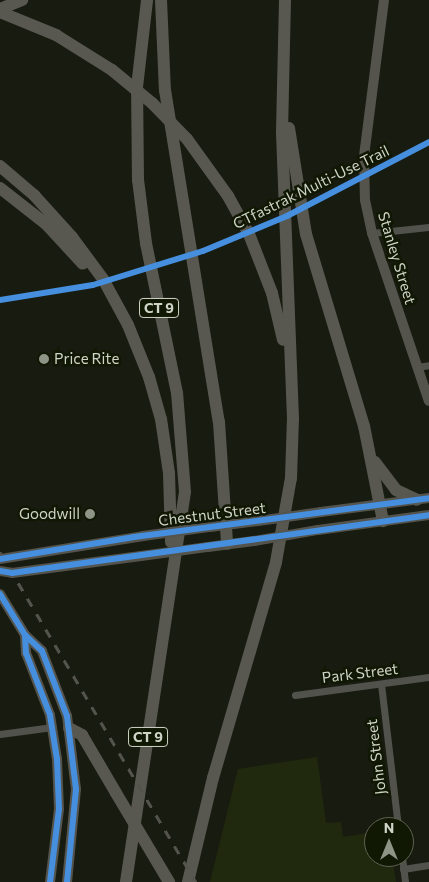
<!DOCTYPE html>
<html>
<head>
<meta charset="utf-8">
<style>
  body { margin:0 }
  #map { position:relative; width:429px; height:882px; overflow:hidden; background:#181c10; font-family:Commissioner,sans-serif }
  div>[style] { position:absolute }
  .built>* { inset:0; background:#20290e }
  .street>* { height:7px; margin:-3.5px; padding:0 3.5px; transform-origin:3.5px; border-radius:3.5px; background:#52524d }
  .secondary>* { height:10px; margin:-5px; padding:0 5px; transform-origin:5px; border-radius:5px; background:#54544d }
  .highway>* { height:12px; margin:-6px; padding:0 6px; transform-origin:6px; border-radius:6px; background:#585850 }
  .rail>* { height:2.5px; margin-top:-1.25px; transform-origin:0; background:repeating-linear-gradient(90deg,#54544c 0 9px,transparent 0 18px) }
  .secondary-bridge>* { height:10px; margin:-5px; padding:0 5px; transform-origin:5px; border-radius:5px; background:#54544d }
  .highway-bridge>* { height:12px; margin:-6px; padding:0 6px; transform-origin:6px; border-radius:6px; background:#585850 }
  .cycleway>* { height:6px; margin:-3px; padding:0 3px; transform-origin:3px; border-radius:3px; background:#468fdf }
  .dots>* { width:14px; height:14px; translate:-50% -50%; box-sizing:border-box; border:2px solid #101703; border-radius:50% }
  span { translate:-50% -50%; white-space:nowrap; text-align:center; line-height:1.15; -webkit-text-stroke:5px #101703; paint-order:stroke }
  .shield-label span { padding:1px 4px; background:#101703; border:1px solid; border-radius:4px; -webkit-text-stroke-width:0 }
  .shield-label { font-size:14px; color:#ced4c6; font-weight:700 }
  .street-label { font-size:15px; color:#ced4c6 }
  .poi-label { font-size:15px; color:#ced4c6 }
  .left { translate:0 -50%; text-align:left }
  .right { translate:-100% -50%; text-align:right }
  .north { position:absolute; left:364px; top:817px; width:50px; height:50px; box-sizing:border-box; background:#101703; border:1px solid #5c6351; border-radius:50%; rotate:0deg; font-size:14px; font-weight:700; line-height:20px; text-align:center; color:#ced4c6 }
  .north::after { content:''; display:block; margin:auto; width:18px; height:22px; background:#8e9486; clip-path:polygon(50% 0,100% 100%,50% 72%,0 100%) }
</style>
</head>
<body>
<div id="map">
  <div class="built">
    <div style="clip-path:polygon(317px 757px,326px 823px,341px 822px,343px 837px,374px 832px,374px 857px,392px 857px,396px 882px,210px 882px,238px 769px)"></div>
  </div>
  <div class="street">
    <div style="left:372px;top:233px;width:57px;rotate:-6deg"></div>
    <div style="left:417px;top:367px;width:12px;rotate:-9deg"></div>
    <div style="left:381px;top:684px;width:144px;rotate:83.2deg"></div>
    <div style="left:295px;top:695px;width:135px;rotate:-7.7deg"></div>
    <div style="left:0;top:734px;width:53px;rotate:-7.5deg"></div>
    <div style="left:402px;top:857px;width:25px;rotate:83deg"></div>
    <div style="left:403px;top:869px;width:26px;rotate:-9deg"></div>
  </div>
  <div class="secondary">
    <div style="left:384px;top:0;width:158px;rotate:97.3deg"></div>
    <div style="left:364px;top:157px;width:43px;rotate:88.7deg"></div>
    <div style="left:365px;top:200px;width:34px;rotate:78deg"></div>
    <div style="left:372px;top:233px;width:177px;rotate:71.3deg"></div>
    <div style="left:321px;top:512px;width:109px;rotate:-7.4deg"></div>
    <div style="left:210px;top:527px;width:48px;rotate:-7.1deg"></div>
    <div style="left:318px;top:530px;width:112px;rotate:-7.7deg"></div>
    <div style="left:208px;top:547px;width:46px;rotate:-7.4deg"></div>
    <div style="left:0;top:559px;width:145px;rotate:-9.1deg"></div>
    <div style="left:0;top:571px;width:12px;rotate:9deg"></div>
    <div style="left:12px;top:573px;width:130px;rotate:-7.5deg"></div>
    <div style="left:0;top:594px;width:48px;rotate:58.6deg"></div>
    <div style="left:25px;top:635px;width:23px;rotate:43deg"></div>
    <div style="left:42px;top:651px;width:70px;rotate:69deg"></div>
    <div style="left:67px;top:716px;width:74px;rotate:83deg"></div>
    <div style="left:76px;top:789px;width:93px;rotate:95.5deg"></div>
    <div style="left:25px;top:635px;width:18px;rotate:87deg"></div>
    <div style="left:26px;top:653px;width:66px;rotate:68.8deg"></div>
    <div style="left:50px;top:715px;width:45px;rotate:81deg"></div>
    <div style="left:57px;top:759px;width:50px;rotate:87.7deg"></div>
    <div style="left:59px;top:809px;width:74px;rotate:97deg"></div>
  </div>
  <div class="highway">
    <div style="left:161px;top:0;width:90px;rotate:87.5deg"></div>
    <div style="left:165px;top:90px;width:336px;rotate:80.8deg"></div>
    <div style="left:219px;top:422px;width:122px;rotate:86.2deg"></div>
    <div style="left:0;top:9px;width:24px;rotate:-22deg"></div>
    <div style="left:0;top:12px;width:61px;rotate:22.3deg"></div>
    <div style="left:56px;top:35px;width:66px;rotate:32deg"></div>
    <div style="left:289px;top:128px;width:107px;rotate:80.9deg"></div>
    <div style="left:306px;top:234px;width:201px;rotate:73.2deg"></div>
    <div style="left:364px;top:426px;width:97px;rotate:78.7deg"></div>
    <div style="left:187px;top:139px;width:70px;rotate:54.3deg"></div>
    <div style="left:228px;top:196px;width:43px;rotate:61.1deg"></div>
    <div style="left:249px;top:234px;width:63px;rotate:68.7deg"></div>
    <div style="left:272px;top:293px;width:48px;rotate:76.8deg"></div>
    <div style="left:0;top:166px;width:45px;rotate:40.5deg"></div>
    <div style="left:34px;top:195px;width:57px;rotate:47.9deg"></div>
    <div style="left:72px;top:237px;width:52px;rotate:53.6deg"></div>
    <div style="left:103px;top:279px;width:52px;rotate:61.5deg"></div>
    <div style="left:128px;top:325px;width:56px;rotate:68deg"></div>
    <div style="left:149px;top:377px;width:44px;rotate:74.1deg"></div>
    <div style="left:161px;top:419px;width:55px;rotate:81.6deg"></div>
    <div style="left:169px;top:473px;width:69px;rotate:88.3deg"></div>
    <div style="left:0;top:188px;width:58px;rotate:38deg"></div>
    <div style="left:46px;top:224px;width:54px;rotate:47.2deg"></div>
    <div style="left:375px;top:462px;width:35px;rotate:53deg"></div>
    <div style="left:396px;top:490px;width:23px;rotate:25deg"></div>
    <div style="left:69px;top:728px;width:15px;rotate:28deg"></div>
    <div style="left:82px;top:735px;width:67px;rotate:59.6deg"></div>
    <div style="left:126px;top:882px;width:394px;rotate:-81.4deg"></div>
    <div style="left:185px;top:492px;width:99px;rotate:-94.6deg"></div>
    <div style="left:177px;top:393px;width:153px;rotate:-101.7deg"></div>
    <div style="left:146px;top:243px;width:64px;rotate:-97.2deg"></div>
    <div style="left:138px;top:180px;width:93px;rotate:-90.6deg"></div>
    <div style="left:137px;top:87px;width:88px;rotate:-83.4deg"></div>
    <div style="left:188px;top:882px;width:107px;rotate:-76.5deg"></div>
    <div style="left:213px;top:778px;width:225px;rotate:-73.7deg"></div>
    <div style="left:276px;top:562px;width:85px;rotate:-79.9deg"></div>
    <div style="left:291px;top:478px;width:59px;rotate:-88.1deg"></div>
    <div style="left:293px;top:419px;width:287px;rotate:-92.2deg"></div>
    <div style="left:282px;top:132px;width:132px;rotate:-88.7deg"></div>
  </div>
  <div class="rail">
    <div style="left:0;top:552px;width:384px;rotate:59.3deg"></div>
  </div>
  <div class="secondary-bridge">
    <div style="left:258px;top:521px;width:64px;rotate:-8.1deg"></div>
    <div style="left:143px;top:536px;width:68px;rotate:-7.7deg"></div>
    <div style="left:254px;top:541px;width:65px;rotate:-9.8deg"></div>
    <div style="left:141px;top:556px;width:68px;rotate:-7.7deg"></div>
  </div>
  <div class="highway-bridge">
    <div style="left:112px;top:70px;width:52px;rotate:39.5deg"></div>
    <div style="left:152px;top:103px;width:50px;rotate:45.8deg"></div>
    <div style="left:116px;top:793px;width:104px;rotate:59.2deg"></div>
  </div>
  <div class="cycleway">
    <div style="left:0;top:300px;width:94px;rotate:-9.2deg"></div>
    <div style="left:93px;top:285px;width:115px;rotate:-17.2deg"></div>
    <div style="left:203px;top:251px;width:91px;rotate:-22.6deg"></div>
    <div style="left:287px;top:216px;width:160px;rotate:-27.5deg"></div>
    <div style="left:0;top:559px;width:136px;rotate:-9.3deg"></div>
    <div style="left:134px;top:537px;width:298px;rotate:-7.5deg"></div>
    <div style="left:0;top:571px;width:12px;rotate:9deg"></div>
    <div style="left:12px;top:573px;width:421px;rotate:-7.9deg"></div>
    <div style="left:0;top:594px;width:48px;rotate:58.6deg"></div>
    <div style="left:25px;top:635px;width:23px;rotate:43deg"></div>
    <div style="left:42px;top:651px;width:70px;rotate:69deg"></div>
    <div style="left:67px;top:716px;width:74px;rotate:83deg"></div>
    <div style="left:76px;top:789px;width:93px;rotate:95.5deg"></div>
    <div style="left:25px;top:635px;width:18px;rotate:87deg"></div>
    <div style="left:26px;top:653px;width:66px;rotate:68.8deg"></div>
    <div style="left:50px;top:715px;width:45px;rotate:81deg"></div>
    <div style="left:57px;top:759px;width:50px;rotate:87.7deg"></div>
    <div style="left:59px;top:809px;width:74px;rotate:97deg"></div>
  </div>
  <div class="dots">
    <div style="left:44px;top:359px;background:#8e9486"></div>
    <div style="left:90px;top:514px;background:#8e9486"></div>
  </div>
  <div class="shield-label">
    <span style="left:159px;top:308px">CT 9</span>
    <span style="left:148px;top:737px">CT 9</span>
  </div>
  <div class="street-label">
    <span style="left:311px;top:187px;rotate:-26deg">CTfastrak Multi-Use Trail</span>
    <span style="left:397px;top:258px;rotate:73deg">Stanley Street</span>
    <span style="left:212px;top:514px;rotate:-7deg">Chestnut Street</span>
    <span style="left:360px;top:673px;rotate:-7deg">Park Street</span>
    <span style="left:376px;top:757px;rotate:-97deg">John Street</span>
  </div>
  <div class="poi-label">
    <span class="left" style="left:54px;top:359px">Price Rite</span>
    <span class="right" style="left:80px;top:514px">Goodwill</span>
  </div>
  <div class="north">N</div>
</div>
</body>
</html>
